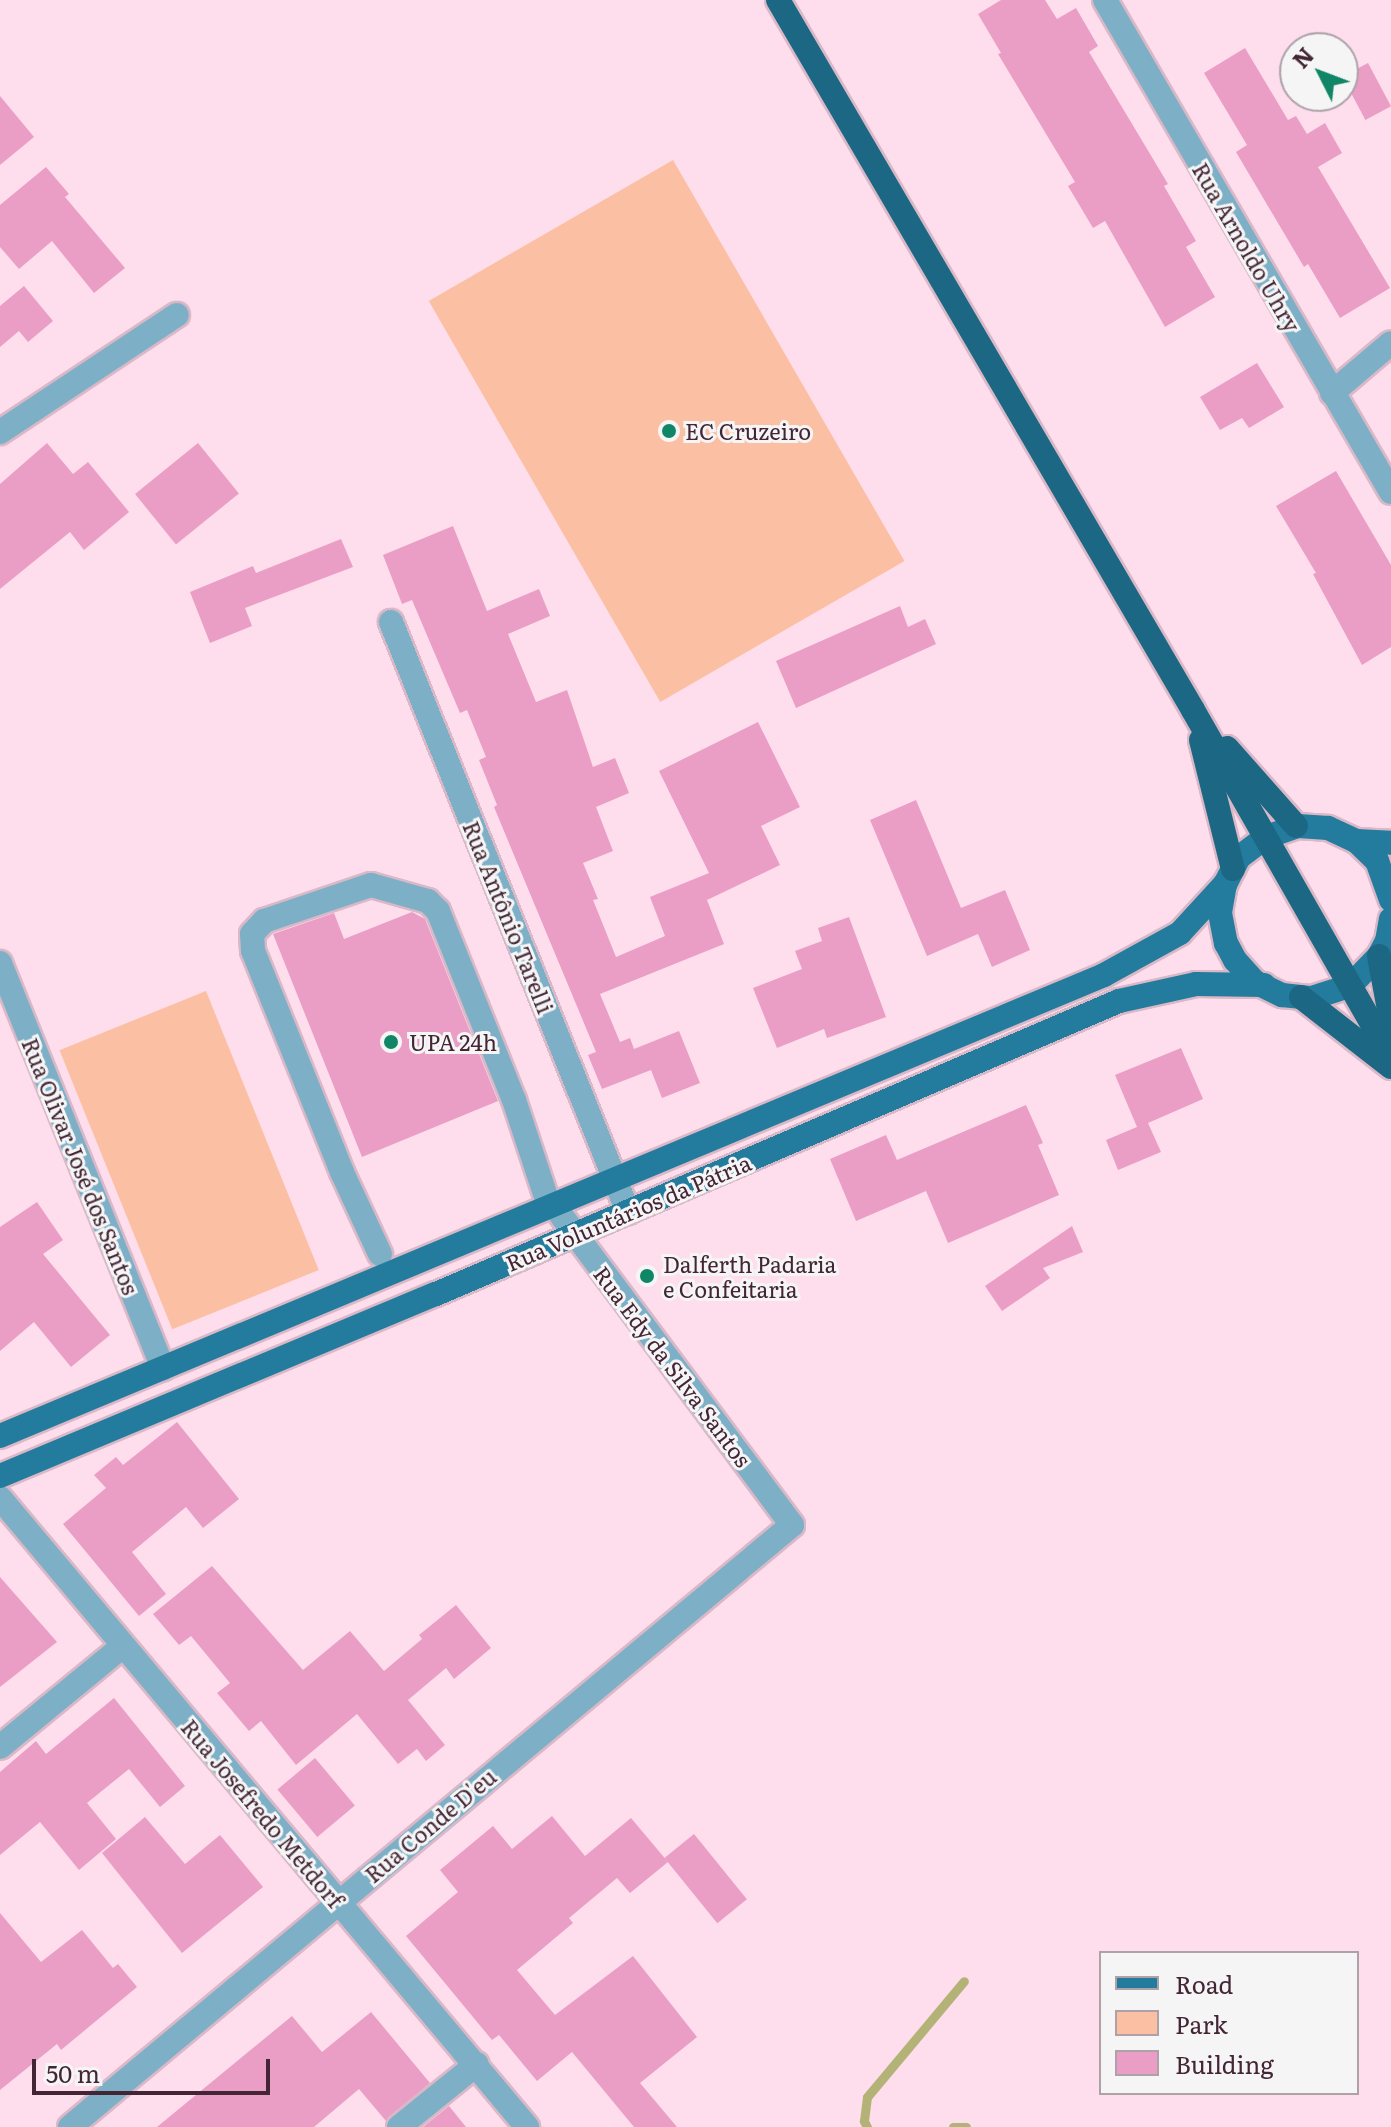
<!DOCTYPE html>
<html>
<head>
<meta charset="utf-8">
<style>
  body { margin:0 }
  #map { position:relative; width:1391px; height:2127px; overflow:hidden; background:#feddec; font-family:Literata,serif }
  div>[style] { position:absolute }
  .green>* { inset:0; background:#fbc0a3; transform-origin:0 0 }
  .stream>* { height:9px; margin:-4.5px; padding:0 4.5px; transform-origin:4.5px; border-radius:4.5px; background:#b3b377 }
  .building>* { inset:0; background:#eb9ec5; transform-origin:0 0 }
  .roads { filter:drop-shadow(2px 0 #d9b8c7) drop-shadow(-2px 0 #d9b8c7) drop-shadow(0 2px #d9b8c7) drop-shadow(0 -2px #d9b8c7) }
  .minor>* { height:24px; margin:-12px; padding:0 12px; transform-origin:12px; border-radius:12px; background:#7db0c7 }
  .major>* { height:24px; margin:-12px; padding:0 12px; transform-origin:12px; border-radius:12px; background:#237c9d }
  .highway>* { height:24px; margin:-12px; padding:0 12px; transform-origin:12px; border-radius:12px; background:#1b6784 }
  .dots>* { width:22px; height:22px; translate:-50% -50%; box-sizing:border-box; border:4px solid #f5f5f5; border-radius:50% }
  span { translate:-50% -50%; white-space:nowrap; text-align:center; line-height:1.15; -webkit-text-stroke:6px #f5f5f5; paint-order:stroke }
  .street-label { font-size:22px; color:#432535 }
  .poi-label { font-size:22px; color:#432535 }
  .left { translate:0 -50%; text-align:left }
  .legend { position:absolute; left:1099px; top:1951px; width:260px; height:144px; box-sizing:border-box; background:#f5f5f5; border:2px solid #aea2a8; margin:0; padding:10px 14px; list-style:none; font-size:24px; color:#432535 }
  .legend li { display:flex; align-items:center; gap:16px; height:40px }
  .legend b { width:40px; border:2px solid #aea2a8 }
  .north { position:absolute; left:1279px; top:32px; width:80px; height:80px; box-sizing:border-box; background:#f5f5f5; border:2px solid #aea2a8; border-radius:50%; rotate:312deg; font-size:22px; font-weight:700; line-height:32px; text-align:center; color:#432535 }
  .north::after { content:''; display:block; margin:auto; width:28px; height:36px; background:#108666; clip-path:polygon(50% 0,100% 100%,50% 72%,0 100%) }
  .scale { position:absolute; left:32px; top:2059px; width:238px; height:36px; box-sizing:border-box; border:4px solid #432535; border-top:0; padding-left:10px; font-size:24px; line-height:28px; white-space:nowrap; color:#432535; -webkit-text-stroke:6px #f5f5f5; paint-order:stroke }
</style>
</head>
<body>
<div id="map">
  <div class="green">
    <div style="left:673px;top:160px;width:463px;height:282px;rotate:60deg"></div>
    <div style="left:206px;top:991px;width:301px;height:158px;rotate:68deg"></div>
  </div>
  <div class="stream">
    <div style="left:867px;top:2127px;width:7px;rotate:-117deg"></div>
    <div style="left:864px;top:2121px;width:24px;rotate:-83deg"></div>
    <div style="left:867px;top:2097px;width:151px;rotate:-50.1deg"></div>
    <div style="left:953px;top:2127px;width:13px"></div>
  </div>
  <div class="building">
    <div style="clip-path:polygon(1001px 0,1045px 0,1057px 19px,1076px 8px,1098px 46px,1089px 52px,1168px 184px,1164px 186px,1196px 241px,1186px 247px,1215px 297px,1165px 327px,1105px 221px,1093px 228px,1068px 186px,1075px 182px,998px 54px,1001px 53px,978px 14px)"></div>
    <div style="clip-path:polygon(1245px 48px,1288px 120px,1296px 116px,1307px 134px,1325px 123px,1342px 153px,1318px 167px,1390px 288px,1340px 318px,1308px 264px,1304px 267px,1236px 152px,1247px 145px,1204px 73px)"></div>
    <div style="left:1368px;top:63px;width:49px;height:29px;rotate:62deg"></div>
    <div style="clip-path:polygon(0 96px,34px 137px,0 165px)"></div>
    <div style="clip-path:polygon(46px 167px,69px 194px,65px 197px,125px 268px,94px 293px,52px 241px,19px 269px,0 247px,0 205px)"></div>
    <div style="clip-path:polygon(24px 286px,53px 321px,28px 342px,19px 331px,0 347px,0 306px)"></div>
    <div style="clip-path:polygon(1257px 363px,1284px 407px,1249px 428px,1242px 418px,1220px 430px,1200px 397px)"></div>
    <div style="clip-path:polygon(47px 443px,73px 474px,88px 462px,129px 512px,84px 550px,70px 532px,0 589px,0 484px)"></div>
    <div style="left:198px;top:443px;width:65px;height:81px;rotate:51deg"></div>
    <div style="clip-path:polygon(1336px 471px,1391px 565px,1391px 647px,1362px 665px,1313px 574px,1316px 573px,1276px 506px)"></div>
    <div style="clip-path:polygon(453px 526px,487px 611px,539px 589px,550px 616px,508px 634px,536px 702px,567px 690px,593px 767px,615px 758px,629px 793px,596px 807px,613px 851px,583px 863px,598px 899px,593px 900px,616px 957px,665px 936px,650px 897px,709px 873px,659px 771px,758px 722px,800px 807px,761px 826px,780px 865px,707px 900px,724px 944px,600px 994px,620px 1042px,630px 1038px,634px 1049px,679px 1031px,700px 1083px,662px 1098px,651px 1070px,602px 1089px,588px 1055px,596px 1052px,494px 807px,497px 805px,479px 760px,486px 757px,467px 710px,460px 713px,412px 600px,402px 604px,383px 555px)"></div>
    <div style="clip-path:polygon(341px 539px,353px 567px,245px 608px,252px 626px,210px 643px,190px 592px,253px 566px,256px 573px)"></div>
    <div style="clip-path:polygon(900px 606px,908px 627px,925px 619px,936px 644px,796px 708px,776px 661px)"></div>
    <div style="clip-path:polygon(916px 800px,961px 908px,1005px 890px,1030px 950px,992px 967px,978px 934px,927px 956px,870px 820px)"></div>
    <div style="clip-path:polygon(412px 912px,425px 919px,498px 1101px,362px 1157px,273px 934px,334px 913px,344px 939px)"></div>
    <div style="clip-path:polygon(849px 917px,886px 1017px,827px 1038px,824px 1029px,777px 1048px,753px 988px,802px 969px,795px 951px,822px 941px,818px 928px)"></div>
    <div style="clip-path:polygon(1181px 1048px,1203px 1099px,1148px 1123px,1161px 1152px,1118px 1170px,1106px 1140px,1137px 1127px,1115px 1075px)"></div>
    <div style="clip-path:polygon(1026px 1105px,1043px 1143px,1038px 1145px,1059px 1195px,948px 1243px,926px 1191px,856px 1221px,830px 1159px,886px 1135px,897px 1160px)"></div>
    <div style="clip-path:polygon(37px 1202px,63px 1240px,43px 1254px,110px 1335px,71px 1367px,34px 1322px,0 1351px,0 1227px)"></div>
    <div style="clip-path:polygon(1072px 1226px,1083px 1252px,1043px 1268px,1050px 1278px,1002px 1311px,985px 1286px)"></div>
    <div style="clip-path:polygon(177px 1422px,239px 1499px,203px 1528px,186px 1507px,132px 1552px,166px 1594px,139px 1616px,63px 1524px,106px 1488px,94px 1475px,116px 1457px,123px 1465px)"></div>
    <div style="clip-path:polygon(212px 1566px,303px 1670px,350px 1631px,384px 1671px,422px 1639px,419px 1635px,456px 1605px,491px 1648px,454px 1679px,446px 1668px,408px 1700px,445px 1745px,426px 1761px,417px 1749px,398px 1764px,357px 1714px,296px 1765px,261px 1721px,249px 1731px,217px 1693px,230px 1683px,191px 1636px,179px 1645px,153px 1614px)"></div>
    <div style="clip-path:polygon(0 1577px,57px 1642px,0 1687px)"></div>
    <div style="clip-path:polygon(114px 1698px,185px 1786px,160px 1807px,129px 1769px,87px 1803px,116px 1839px,79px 1870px,40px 1822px,0 1855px,0 1772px,36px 1741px,46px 1754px)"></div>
    <div style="left:315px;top:1758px;width:62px;height:49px;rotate:50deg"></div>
    <div style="clip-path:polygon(552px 1816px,585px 1856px,631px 1818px,668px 1862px,630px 1893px,617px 1878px,569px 1918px,573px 1923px,517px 1970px,555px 2015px,633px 1956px,697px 2037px,640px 2083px,677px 2127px,634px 2127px,572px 2052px,537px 2081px,499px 2035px,492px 2040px,406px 1936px,458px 1892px,440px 1870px,493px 1826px,512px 1849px)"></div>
    <div style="clip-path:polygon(145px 1817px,185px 1864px,220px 1835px,263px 1887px,182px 1953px,102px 1853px)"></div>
    <div style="left:694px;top:1834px;width:84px;height:38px;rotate:51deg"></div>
    <div style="clip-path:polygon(0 1913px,41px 1962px,82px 1930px,113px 1968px,118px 1964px,137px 1987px,61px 2050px,57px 2044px,0 2090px)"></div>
    <div style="clip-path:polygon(371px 2012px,430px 2083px,386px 2121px,359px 2089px,314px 2127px,157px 2127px,292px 2016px,322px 2052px)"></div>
    <div style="clip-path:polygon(449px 2106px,466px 2127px,423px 2127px)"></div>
  </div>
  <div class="roads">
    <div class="minor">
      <div style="left:1105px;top:0;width:569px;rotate:59.83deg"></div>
      <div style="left:1332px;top:393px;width:77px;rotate:-40.3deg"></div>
      <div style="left:0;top:432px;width:212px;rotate:-33.5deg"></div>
      <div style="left:391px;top:622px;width:636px;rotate:68.11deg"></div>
      <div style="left:0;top:963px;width:437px;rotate:68.1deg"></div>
      <div style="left:380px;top:1254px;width:90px;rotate:-114.9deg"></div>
      <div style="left:342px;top:1172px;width:238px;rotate:-111.9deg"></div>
      <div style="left:253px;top:951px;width:17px;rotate:-93deg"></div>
      <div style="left:252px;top:934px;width:18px;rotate:-47deg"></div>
      <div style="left:264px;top:921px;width:113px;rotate:-18.6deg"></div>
      <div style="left:371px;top:885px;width:59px;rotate:15.7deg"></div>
      <div style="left:428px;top:901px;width:14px;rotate:45deg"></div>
      <div style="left:438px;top:911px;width:204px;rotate:68.1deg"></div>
      <div style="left:514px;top:1100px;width:99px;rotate:71.7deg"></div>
      <div style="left:0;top:1498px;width:821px;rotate:50.04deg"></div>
      <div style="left:0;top:1747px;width:159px;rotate:-39.4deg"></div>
      <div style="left:70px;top:2127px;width:940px;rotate:-39.82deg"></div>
      <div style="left:792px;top:1525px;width:397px;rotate:-126.7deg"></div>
      <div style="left:399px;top:2127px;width:100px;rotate:-38.9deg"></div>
    </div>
    <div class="major">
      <div style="left:1356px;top:841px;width:35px;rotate:3deg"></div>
      <div style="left:1391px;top:900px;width:41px;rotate:-109.7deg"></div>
      <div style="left:1377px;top:861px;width:29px;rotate:-136deg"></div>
      <div style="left:1356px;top:841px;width:31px;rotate:-155deg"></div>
      <div style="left:1328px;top:828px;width:30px;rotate:-176deg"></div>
      <div style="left:1298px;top:826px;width:34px;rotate:161deg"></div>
      <div style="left:1266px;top:837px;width:34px;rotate:143deg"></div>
      <div style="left:1239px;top:857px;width:30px;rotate:117deg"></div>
      <div style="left:1225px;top:884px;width:29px;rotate:100deg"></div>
      <div style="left:1220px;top:913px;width:31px;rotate:79deg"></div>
      <div style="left:1226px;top:943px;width:19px;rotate:62deg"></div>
      <div style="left:1235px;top:960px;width:30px;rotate:48deg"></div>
      <div style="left:1255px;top:982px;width:30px;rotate:26deg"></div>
      <div style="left:1282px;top:995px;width:30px;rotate:6deg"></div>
      <div style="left:1312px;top:998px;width:40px;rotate:-18deg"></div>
      <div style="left:1350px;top:986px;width:42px;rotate:-46deg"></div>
      <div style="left:1379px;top:956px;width:17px;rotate:-62deg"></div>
      <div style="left:1387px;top:941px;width:22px;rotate:-80deg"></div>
      <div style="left:0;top:1436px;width:1196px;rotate:-22.66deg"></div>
      <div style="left:1104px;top:975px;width:87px;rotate:-28.9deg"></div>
      <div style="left:1180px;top:933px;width:67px;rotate:-47.4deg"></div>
      <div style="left:0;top:1476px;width:472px;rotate:-22.7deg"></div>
      <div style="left:436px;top:1294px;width:743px;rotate:-23.22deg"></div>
      <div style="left:1119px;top:1001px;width:79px;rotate:-12.4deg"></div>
      <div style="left:1196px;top:984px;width:68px;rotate:0.8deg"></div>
    </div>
    <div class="highway">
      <div style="left:778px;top:0;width:822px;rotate:59.69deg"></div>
      <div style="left:1193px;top:710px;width:400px;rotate:60.3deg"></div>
      <div style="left:1201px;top:740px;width:133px;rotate:76.1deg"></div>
      <div style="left:1227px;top:748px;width:104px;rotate:48.5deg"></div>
      <div style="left:1379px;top:956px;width:66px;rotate:79.5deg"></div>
      <div style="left:1301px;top:997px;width:114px;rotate:37.9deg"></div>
    </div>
  </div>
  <div class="dots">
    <div style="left:669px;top:431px;background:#108666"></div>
    <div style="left:391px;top:1042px;background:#108666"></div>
    <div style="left:647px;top:1276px;background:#108666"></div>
  </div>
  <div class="street-label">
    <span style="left:1247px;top:247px;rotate:60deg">Rua Arnoldo Uhry</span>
    <span style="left:509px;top:917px;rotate:68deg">Rua Antônio Tarelli</span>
    <span style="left:81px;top:1166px;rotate:68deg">Rua Olivar José dos Santos</span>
    <span style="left:628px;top:1212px;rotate:-23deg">Rua Voluntários da Pátria</span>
    <span style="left:673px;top:1366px;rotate:53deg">Rua Edy da Silva Santos</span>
    <span style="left:263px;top:1813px;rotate:50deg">Rua Josefredo Metdorf</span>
    <span style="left:430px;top:1825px;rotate:-40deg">Rua Conde D'eu</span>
  </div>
  <div class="poi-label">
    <span class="left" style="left:685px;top:431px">EC Cruzeiro</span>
    <span class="left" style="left:409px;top:1042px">UPA 24h</span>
    <span class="left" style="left:663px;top:1276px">Dalferth Padaria<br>e Confeitaria</span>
  </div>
  <ul class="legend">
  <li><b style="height:10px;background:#237c9d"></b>Road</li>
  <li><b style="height:22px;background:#fbc0a3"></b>Park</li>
  <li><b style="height:22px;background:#eb9ec5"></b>Building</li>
  </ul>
  <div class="north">N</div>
  <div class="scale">50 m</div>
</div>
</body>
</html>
